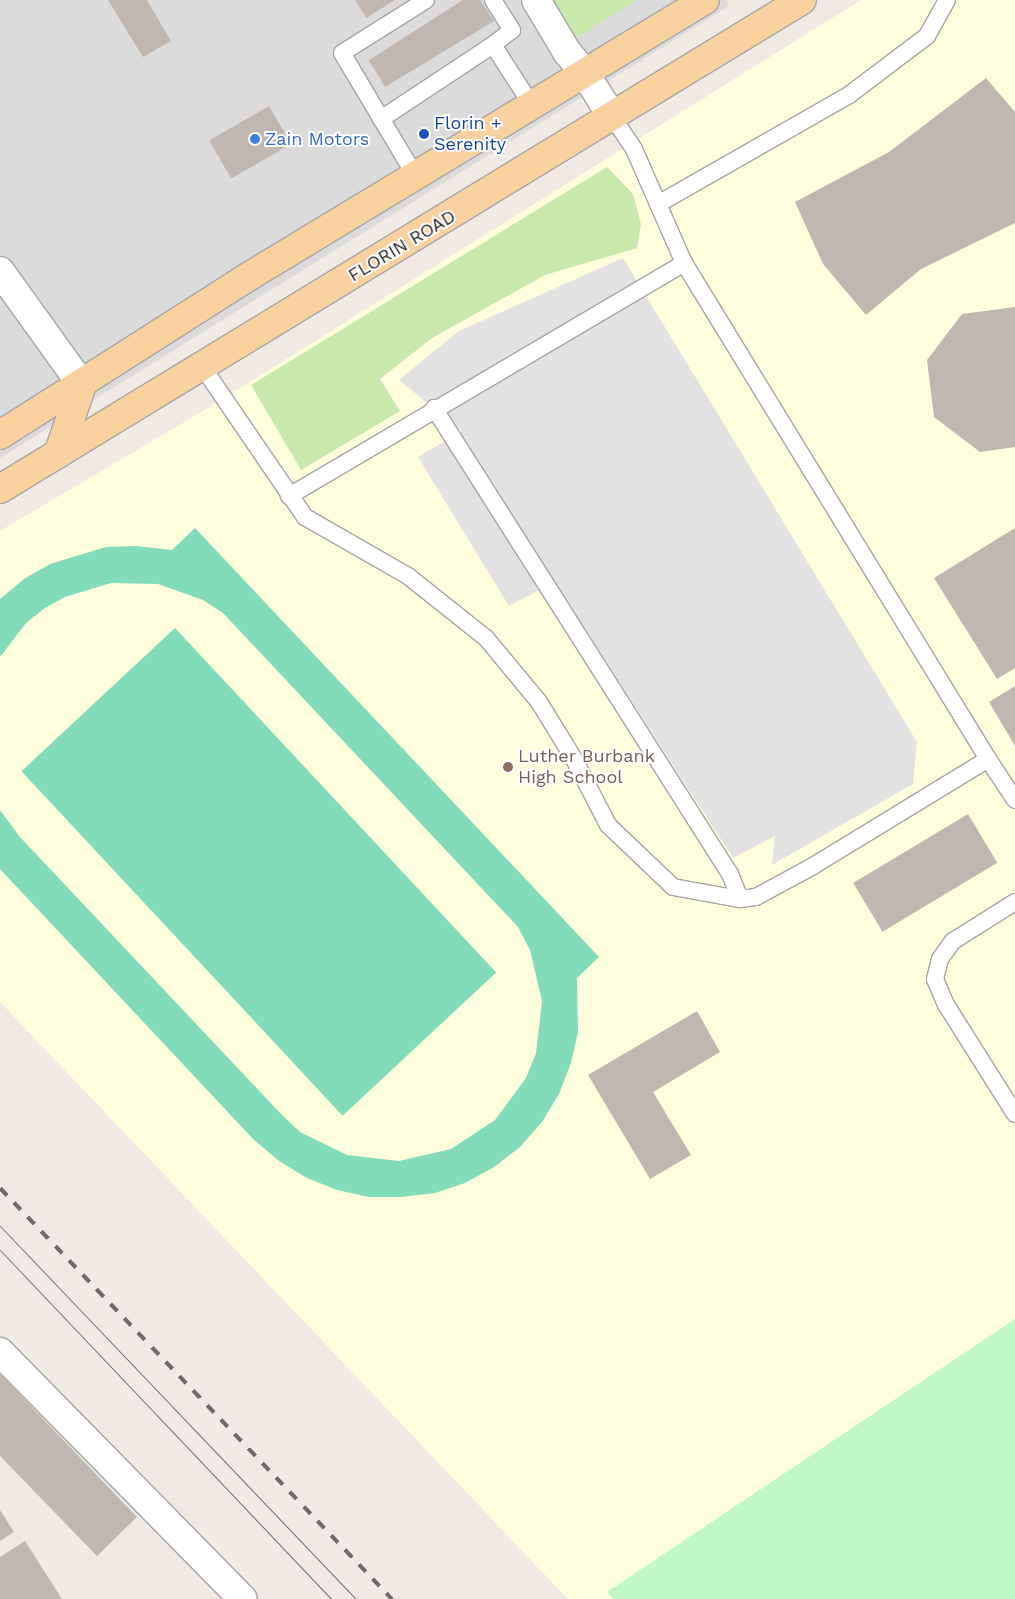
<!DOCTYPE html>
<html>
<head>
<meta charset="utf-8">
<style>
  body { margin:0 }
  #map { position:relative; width:1015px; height:1599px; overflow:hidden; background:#efebe4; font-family:"Work Sans",sans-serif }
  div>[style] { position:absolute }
  .residential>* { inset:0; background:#dcdbdb }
  .education>* { inset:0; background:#fefedd }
  .grass>* { inset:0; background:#c9e8ab }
  .park>* { inset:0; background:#c1f8c6 }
  .pitch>* { inset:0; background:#83dcb9; transform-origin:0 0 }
  .parking>* { inset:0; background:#e2e2e2 }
  .building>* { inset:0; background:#bfb7b0; transform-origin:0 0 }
  .roads { filter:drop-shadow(1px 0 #a5a5a5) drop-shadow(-1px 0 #a5a5a5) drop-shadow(0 1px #a5a5a5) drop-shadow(0 -1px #a5a5a5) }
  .service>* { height:16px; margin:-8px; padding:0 8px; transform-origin:8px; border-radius:8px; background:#fff }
  .minor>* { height:28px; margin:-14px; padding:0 14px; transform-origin:14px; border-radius:14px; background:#fff }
  .primary>* { height:28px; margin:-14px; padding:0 14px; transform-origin:14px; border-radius:14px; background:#f9d19e }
  .tram>* { height:1px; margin:-0.5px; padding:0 0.5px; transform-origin:0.5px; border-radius:0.5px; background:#6c6c6c }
  .rail>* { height:4px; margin-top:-2px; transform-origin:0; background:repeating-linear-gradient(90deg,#6c6c6c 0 10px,transparent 0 20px) }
  .dots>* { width:14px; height:14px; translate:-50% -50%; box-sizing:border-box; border:2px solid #fff; border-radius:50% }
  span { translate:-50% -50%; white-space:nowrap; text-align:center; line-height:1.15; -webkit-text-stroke:4px #fff; paint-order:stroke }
  .transit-label { font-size:18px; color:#164399 }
  .left { translate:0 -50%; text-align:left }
  .shop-label { font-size:18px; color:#366cbe }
  .street-label { font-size:18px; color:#1e1e1e }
  .education-label { font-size:18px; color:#785e54 }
</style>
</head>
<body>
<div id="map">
  <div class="residential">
    <div style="clip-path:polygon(0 0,726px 0,729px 6px,0 458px)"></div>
  </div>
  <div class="education">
    <div style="clip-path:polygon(861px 0,1015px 0,1015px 1599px,568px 1599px,0 1002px,0 531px,203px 411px)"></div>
  </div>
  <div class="grass">
    <div style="clip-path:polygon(544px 0,637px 0,578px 37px,553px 16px)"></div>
    <div style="clip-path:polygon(607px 167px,633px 194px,641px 224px,637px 248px,545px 275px,432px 338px,380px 379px,400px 411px,301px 470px,251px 385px)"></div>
  </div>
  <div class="park">
    <div style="clip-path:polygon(1015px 1319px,1015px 1599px,613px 1599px,607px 1592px)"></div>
  </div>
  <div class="pitch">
    <div style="clip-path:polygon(195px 528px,599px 957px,577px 978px,578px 1032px,571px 1063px,559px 1094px,542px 1122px,520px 1147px,494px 1167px,465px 1183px,435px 1193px,401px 1197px,369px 1197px,337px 1190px,307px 1178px,279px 1161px,254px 1140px,0 869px,0 810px,20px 837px,281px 1114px,300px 1132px,347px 1155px,399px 1161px,451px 1149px,495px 1120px,526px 1078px,536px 1053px,542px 1001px,530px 950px,518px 927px,223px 613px,203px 600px,158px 584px,111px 583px,65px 597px,45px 608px,26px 623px,0 657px,0 599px,24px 579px,50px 564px,106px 547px,136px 546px,172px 550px)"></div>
    <div style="left:175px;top:628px;width:471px;height:210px;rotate:47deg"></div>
  </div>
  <div class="parking">
    <div style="clip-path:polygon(623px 258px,917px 742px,913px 784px,772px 865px,775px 836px,733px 858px,555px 582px,509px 606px,418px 457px,462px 431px,399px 380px,459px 331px)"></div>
  </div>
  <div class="building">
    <div style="clip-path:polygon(108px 0,147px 0,171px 41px,143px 57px)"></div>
    <div style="clip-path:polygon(355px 0,395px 0,366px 18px)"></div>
    <div style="clip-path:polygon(463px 0,480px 0,494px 21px,385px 87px,369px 60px)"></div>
    <div style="clip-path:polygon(986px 78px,1015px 112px,1015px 223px,921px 269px,866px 315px,823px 264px,795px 202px,889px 152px)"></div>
    <div style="left:269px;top:106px;width:44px;height:69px;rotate:60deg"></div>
    <div style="clip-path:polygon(1015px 307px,1015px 447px,980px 452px,934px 417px,927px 360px,962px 314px)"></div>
    <div style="clip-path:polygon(1015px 528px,1015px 668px,997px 679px,934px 578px)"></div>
    <div style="clip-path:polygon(1015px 686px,1015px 746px,989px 702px)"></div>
    <div style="left:968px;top:814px;width:57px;height:134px;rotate:59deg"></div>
    <div style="clip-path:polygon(697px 1011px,720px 1052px,653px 1092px,691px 1155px,650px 1179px,588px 1075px)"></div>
    <div style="clip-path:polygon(0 1374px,137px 1517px,97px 1556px,0 1456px)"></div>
    <div style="clip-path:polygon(0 1510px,14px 1532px,0 1541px)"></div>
    <div style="clip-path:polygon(25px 1541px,62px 1599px,0 1599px,0 1557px)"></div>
  </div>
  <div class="roads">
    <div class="service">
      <div style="left:493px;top:0;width:36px;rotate:58deg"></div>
      <div style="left:512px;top:30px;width:24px;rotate:142deg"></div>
      <div style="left:493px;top:45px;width:74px;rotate:57.2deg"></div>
      <div style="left:381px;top:119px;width:134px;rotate:-33.5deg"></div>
      <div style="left:416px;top:177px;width:144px;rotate:-120.8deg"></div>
      <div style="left:342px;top:53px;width:99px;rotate:-32.2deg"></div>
      <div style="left:658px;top:204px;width:220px;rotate:-29.7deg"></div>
      <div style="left:849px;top:95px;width:98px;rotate:-37.1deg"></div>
      <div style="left:927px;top:36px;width:41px;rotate:-60.9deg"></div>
      <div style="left:202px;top:366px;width:183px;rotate:55.7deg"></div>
      <div style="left:305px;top:517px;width:119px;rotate:29.8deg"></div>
      <div style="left:408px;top:576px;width:100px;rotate:38.5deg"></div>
      <div style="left:486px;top:638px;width:83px;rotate:50.4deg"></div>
      <div style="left:539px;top:702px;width:67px;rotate:58.4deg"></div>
      <div style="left:574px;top:759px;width:74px;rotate:62.7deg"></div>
      <div style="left:608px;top:825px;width:90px;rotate:43.6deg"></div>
      <div style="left:673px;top:887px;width:68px;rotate:10.2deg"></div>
      <div style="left:740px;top:899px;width:16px;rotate:-7deg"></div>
      <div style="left:756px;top:897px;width:65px;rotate:-28.5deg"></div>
      <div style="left:813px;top:866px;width:205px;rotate:-31.4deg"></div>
      <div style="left:988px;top:759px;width:582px;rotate:-121.5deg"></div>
      <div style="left:684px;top:263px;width:124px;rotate:-113.7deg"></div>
      <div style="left:634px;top:149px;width:37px;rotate:-124deg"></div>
      <div style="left:434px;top:408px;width:552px;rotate:57.58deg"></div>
      <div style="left:730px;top:874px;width:27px;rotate:68deg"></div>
      <div style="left:289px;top:496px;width:459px;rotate:-30.5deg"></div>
      <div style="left:988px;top:759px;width:49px;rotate:56.6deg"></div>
      <div style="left:1015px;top:902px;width:73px;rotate:147.8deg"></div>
      <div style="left:953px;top:941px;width:22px;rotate:126deg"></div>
      <div style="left:940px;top:959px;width:21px;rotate:104deg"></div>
      <div style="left:935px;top:979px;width:26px;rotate:67deg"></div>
      <div style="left:945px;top:1003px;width:131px;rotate:57.8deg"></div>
    </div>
    <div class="minor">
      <div style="left:536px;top:0;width:61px;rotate:59.2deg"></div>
      <div style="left:567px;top:52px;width:30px;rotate:50deg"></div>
      <div style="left:586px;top:75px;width:51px;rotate:57.9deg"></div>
      <div style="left:0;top:271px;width:140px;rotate:54.3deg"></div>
      <div style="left:0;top:1352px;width:346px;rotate:45.5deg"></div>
    </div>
    <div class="primary">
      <div style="left:0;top:435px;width:288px;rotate:-32.5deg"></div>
      <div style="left:243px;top:280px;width:540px;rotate:-31.22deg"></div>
      <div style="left:58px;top:454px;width:73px;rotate:-70.8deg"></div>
      <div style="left:0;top:489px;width:939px;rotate:-31.37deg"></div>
    </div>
  </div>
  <div class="tram">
    <div style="left:0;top:1226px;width:516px;rotate:46.34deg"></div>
    <div style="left:0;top:1250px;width:481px;rotate:46.5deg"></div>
  </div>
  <div class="rail">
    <div style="left:0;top:1188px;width:568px;rotate:46.36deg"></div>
  </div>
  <div class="dots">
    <div style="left:424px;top:134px;background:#1a4fb4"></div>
    <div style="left:255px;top:139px;background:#3f7fe0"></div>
    <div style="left:508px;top:767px;background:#8d6e63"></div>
  </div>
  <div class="transit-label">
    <span class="left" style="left:434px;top:134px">Florin +<br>Serenity</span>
  </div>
  <div class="shop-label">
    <span class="left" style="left:265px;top:139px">Zain Motors</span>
  </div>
  <div class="street-label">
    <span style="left:402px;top:246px;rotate:-31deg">FLORIN ROAD</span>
  </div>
  <div class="education-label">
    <span class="left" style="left:518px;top:767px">Luther Burbank<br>High School</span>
  </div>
</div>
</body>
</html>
